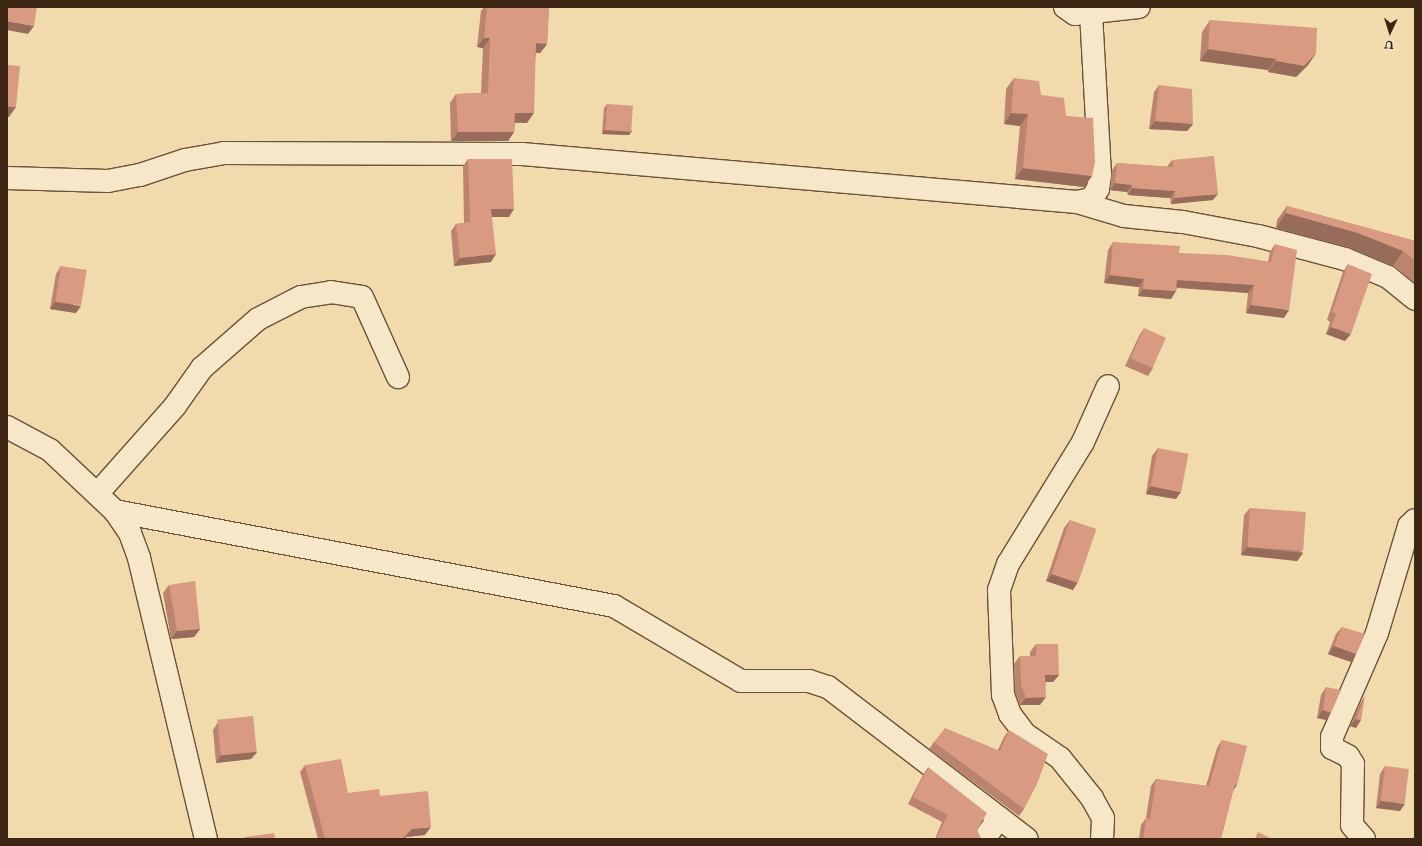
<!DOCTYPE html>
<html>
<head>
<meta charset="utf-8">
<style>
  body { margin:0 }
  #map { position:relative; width:1422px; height:846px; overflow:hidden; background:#f1daac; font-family:"IM FELL English",serif }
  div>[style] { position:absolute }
  .roads { filter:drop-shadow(1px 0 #695238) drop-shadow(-1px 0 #695238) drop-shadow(0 1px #695238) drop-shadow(0 -1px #695238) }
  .minor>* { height:22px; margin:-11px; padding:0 11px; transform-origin:11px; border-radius:11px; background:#f6e7c9 }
  .tertiary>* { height:22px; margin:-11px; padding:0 11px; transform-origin:11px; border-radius:11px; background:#f6e7c9 }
  .wall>* { inset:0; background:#ba846f }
  .shaded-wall>* { inset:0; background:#976c5a }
  .building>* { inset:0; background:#d89a81; transform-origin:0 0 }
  span { translate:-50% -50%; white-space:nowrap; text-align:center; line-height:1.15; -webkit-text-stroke:3px #f6e7c9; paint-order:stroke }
  .frame { position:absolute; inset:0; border:8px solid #3c2512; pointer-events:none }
  .north { position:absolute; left:1370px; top:12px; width:40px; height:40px; -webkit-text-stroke:3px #f6e7c9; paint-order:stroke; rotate:184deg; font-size:11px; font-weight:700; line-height:16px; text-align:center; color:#3c2512 }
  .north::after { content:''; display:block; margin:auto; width:14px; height:18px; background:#3c2512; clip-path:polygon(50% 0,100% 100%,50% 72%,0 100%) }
</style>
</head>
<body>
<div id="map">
  <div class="roads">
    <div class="minor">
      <div style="left:1065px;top:7px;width:12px;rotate:35deg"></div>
      <div style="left:1075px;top:14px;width:64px;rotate:-6.2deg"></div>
      <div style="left:7px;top:178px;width:101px;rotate:1.7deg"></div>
      <div style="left:108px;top:181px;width:33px;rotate:-11deg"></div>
      <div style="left:140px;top:175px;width:47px;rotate:-18.4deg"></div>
      <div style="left:185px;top:160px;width:39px;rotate:-10deg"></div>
      <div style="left:223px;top:153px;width:299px;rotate:0.2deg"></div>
      <div style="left:522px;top:154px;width:557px;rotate:4.94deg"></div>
      <div style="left:1077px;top:202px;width:14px;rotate:-12deg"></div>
      <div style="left:1091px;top:199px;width:12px;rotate:-55deg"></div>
      <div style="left:1098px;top:189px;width:15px;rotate:-82deg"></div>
      <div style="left:1100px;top:174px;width:160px;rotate:-93.2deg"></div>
      <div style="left:1077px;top:202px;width:49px;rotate:16.6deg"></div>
      <div style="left:1124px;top:216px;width:59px;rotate:5.8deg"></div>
      <div style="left:1183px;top:222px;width:76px;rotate:10.6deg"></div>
      <div style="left:1258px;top:236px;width:90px;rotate:14.8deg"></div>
      <div style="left:1345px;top:259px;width:47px;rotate:22.7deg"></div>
      <div style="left:1388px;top:277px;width:35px;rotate:39deg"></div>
      <div style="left:97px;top:494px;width:118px;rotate:-48.4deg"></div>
      <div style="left:175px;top:406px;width:47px;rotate:-54.6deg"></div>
      <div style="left:202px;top:368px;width:74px;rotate:-41.2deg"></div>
      <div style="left:258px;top:319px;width:48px;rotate:-27.1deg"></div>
      <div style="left:301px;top:297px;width:30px;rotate:-9deg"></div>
      <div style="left:331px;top:292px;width:31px;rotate:9deg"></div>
      <div style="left:362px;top:297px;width:88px;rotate:65.8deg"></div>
      <div style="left:115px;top:511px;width:508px;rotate:10.78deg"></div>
      <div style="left:614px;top:606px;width:147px;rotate:30.6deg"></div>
      <div style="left:741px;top:681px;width:68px"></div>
      <div style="left:809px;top:681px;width:20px;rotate:18deg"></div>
      <div style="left:828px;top:687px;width:250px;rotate:37.4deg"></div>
      <div style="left:984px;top:839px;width:26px;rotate:-54deg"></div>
      <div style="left:1102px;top:839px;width:21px;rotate:-87deg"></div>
      <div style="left:1103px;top:818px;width:23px;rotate:-119deg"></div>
      <div style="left:1092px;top:798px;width:51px;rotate:-128.7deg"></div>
      <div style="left:1060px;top:758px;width:42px;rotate:-145.6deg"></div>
      <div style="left:1025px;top:734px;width:25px;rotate:-127deg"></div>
      <div style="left:1010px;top:714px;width:20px;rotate:-110deg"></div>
      <div style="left:1003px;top:695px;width:105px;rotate:-92.2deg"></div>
      <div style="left:999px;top:590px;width:28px;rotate:-71deg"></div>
      <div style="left:1008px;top:564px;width:143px;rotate:-58.4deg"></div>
      <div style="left:1083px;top:442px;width:61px;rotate:-65.9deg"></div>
      <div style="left:1364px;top:839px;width:18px;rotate:-131deg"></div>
      <div style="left:1352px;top:825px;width:61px;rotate:-89.1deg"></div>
      <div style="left:1353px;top:764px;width:9px;rotate:-122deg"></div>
      <div style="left:1348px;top:756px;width:18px;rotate:-153deg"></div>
      <div style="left:1332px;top:748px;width:11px;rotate:-90deg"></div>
      <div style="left:1332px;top:737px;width:113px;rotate:-66.6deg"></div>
      <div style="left:1377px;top:633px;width:112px;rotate:-73.3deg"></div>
      <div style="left:1409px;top:526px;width:8px;rotate:-45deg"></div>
    </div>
    <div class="tertiary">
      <div style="left:7px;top:427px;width:49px;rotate:28.1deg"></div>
      <div style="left:50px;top:450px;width:89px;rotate:43.2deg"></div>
      <div style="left:115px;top:511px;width:27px;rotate:56deg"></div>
      <div style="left:130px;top:533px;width:27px;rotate:70deg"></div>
      <div style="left:139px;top:558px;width:289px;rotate:76.6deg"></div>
    </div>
  </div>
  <div class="wall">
    <div style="clip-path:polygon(484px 7px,549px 7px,547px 44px,540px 53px,536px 53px,527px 123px,515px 123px,514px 132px,508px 141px,451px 141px,450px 103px,456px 94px,481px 93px,483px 48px,477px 47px,481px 11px)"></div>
    <div style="clip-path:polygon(1210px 20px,1316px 53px,1308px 65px,1296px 77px,1268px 72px,1268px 70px,1200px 61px,1202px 32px)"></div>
    <div style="clip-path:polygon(1014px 78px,1041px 95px,1066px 116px,1092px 176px,1084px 187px,1015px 179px,1020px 126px,1004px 124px,1006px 89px)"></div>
    <div style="clip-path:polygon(1159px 85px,1193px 124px,1187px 131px,1149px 129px,1154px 92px)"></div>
    <div style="clip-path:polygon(607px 104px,632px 131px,629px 135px,602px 134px,604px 108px)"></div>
    <div style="clip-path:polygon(468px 159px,509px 217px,492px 217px,491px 262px,454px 266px,451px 231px,456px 224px,464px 223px,463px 166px)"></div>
    <div style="clip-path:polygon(1172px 160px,1213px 200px,1171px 204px,1170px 198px,1128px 195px,1127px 192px,1110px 190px,1112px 170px,1117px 163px,1167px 167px)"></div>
    <div style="clip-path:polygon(1287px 206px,1415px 241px,1415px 283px,1393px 266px,1348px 247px,1276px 228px,1277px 220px)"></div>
    <div style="clip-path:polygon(1113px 242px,1179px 253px,1268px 262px,1270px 252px,1275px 244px,1284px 318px,1246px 313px,1248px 293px,1177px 288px,1176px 291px,1171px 299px,1138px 296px,1139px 287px,1104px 283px,1108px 250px)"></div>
    <div style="clip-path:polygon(1348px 264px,1345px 341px,1326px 334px,1330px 322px,1327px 320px,1343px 272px)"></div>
    <div style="clip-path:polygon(61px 266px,76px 313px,50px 309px,56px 274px)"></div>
    <div style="clip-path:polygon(1144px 328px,1153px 368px,1148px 376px,1125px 366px,1139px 336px)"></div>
    <div style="clip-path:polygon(1158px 448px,1176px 499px,1146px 494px,1152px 456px)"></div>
    <div style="clip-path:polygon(1250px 508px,1303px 553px,1297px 561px,1241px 555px,1244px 515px)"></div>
    <div style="clip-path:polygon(1070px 520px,1073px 590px,1046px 581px,1064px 528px)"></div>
    <div style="clip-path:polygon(169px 585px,200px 629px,194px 637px,171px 639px,163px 593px)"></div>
    <div style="clip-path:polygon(1342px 627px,1356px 654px,1351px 662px,1328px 654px,1336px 634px)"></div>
    <div style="clip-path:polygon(1036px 644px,1059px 675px,1053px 682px,1046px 682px,1040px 705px,1020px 705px,1015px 693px,1014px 664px,1020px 656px,1030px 656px,1030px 652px)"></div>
    <div style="clip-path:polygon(1326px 687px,1331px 713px,1326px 720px,1317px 718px,1321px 695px)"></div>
    <div style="clip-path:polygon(1365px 696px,1356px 728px,1350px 726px,1360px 704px)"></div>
    <div style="clip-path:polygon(218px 722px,257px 752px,251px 759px,216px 763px,213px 730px)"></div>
    <div style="clip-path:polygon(1009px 730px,1024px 809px,1019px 816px,929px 749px,934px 742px,998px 750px,1004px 737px)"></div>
    <div style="clip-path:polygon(1222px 740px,1233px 790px,1221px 839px,1139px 839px,1141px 825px,1146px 818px,1151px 786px,1156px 779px,1206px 786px,1217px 748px)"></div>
    <div style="clip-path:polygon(305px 765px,348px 793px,380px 796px,425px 835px,406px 837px,404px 839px,318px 839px,300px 772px)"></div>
    <div style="clip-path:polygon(1385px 766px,1400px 811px,1376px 808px,1380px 774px)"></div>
    <div style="clip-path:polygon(928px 767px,977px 830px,981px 839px,935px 839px,942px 822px,908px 804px,923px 775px)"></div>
  </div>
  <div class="shaded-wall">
    <div style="clip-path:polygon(7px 21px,34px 26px,28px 34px,7px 30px)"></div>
    <div style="clip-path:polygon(484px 38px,490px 38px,483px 48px,477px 47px)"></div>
    <div style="clip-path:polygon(536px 43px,547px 44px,540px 53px,529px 52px)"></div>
    <div style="clip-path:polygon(1208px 49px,1276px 59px,1268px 70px,1200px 61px)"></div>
    <div style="clip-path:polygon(1316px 53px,1308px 65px,1296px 77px,1268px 72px,1276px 61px)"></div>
    <div style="clip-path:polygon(7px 106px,16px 107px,9px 117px,7px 117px)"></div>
    <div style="clip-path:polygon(515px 113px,534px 113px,527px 123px,508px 122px)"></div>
    <div style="clip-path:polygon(1011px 113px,1028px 114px,1020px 126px,1004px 124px)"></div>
    <div style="clip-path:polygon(1155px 121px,1193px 124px,1187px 131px,1149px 129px)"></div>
    <div style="clip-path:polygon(605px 130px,632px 131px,629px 135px,602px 134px)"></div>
    <div style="clip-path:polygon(458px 132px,514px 132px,508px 141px,451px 141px)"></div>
    <div style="clip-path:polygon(1023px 168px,1092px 176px,1084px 187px,1015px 179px)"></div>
    <div style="clip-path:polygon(1115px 183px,1132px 185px,1127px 192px,1110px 190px)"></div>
    <div style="clip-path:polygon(1132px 188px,1175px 191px,1170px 198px,1128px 195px)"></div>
    <div style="clip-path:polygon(1218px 194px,1213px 200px,1171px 204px,1175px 198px)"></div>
    <div style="clip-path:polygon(491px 209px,514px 209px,509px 217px,485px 217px)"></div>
    <div style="clip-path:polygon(1286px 213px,1358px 233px,1403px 251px,1393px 266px,1348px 247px,1276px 228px)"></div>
    <div style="clip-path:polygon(496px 254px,491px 262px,454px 266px,460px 258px)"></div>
    <div style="clip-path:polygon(1110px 275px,1144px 279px,1139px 287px,1104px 283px)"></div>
    <div style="clip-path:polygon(1177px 280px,1254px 285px,1248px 293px,1172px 287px)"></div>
    <div style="clip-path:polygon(1143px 289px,1176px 291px,1171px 299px,1138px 296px)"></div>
    <div style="clip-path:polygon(55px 302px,81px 306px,76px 313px,50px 309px)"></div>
    <div style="clip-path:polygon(1251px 305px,1289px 310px,1284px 318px,1246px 313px)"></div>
    <div style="clip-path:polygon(1331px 327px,1351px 334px,1345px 341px,1326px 334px)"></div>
    <div style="clip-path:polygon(1151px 486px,1181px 492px,1176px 499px,1146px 494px)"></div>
    <div style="clip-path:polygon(1247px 547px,1303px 553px,1297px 561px,1241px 555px)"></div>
    <div style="clip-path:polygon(1052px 574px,1078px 582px,1073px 590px,1046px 581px)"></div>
    <div style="clip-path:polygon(200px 629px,194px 637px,171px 639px,177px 631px)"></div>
    <div style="clip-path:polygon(1334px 646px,1356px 654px,1351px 662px,1328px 654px)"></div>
    <div style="clip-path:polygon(1045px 675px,1059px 675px,1053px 682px,1040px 682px)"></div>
    <div style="clip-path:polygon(1046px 697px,1040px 705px,1020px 705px,1026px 698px)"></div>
    <div style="clip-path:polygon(1323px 710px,1331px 713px,1326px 720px,1317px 718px)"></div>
    <div style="clip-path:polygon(1356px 719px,1361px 720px,1356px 728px,1350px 726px)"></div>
    <div style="clip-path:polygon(257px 752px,251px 759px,216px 763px,221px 755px)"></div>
    <div style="clip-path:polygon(1235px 784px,1237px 785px,1232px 792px)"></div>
    <div style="clip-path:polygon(1381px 801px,1405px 804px,1400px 811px,1376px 808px)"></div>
    <div style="clip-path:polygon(431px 827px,425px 835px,406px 837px,404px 839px,402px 839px,412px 829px)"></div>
  </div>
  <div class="building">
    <div style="clip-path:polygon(7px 7px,37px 7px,34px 26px,7px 21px)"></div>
    <div style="clip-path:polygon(487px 7px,549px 7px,547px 44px,536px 43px,534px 113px,515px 113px,514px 132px,458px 132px,456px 94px,488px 93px,490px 38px,484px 38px)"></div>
    <div style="clip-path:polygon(1210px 20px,1317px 28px,1316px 53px,1304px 66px,1276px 61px,1276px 59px,1208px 49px)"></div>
    <div style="clip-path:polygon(7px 65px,20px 66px,16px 107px,7px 106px)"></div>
    <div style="clip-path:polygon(1014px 78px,1039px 81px,1041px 95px,1064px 98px,1066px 116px,1093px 118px,1095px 162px,1092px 176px,1023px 168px,1028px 114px,1011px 113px)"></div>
    <div style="clip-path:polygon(1159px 85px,1192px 89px,1193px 124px,1155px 121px)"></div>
    <div style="left:607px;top:104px;width:26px;height:26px;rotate:4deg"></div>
    <div style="clip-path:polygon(1214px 156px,1218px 194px,1175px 198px,1175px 191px,1132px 188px,1132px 185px,1115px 183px,1117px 163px,1173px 167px,1172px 160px)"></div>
    <div style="clip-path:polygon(468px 159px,512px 159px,514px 209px,491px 209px,496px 254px,460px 258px,456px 224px,470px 222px)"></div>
    <div style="clip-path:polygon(1287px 206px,1415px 241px,1415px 261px,1403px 251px,1358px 233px,1286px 213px)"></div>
    <div style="clip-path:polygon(1113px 242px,1180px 246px,1179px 253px,1227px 255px,1271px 262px,1275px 244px,1297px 250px,1289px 310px,1251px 305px,1254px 285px,1177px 280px,1176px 291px,1143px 289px,1144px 279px,1110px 275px)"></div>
    <div style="clip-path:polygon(1348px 264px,1372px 274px,1351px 334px,1331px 327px,1336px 314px,1332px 312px)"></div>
    <div style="left:61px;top:266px;width:26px;height:36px;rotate:9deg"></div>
    <div style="left:1144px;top:328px;width:24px;height:33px;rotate:24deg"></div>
    <div style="left:1158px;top:448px;width:31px;height:39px;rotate:11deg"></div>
    <div style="left:1250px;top:508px;width:56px;height:39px;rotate:4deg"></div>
    <div style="left:1070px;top:520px;width:28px;height:57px;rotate:19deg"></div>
    <div style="clip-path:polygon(195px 581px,200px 629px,177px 631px,169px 585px)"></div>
    <div style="clip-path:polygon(1342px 627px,1365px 634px,1356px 654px,1334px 646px)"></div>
    <div style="clip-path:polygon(1036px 644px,1058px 644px,1059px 675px,1045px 675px,1046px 697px,1026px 698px,1021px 685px,1020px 656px,1036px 656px)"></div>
    <div style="clip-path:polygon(1326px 687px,1341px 690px,1331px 713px,1323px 710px)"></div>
    <div style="clip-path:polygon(1365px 696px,1361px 720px,1356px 719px)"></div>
    <div style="left:253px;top:716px;width:36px;height:36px;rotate:84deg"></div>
    <div style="clip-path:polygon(945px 728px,1000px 751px,1009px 730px,1048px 754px,1037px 784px,1024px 809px,934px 742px)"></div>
    <div style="clip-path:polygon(1222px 740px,1247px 746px,1237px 785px,1235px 784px,1221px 839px,1143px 839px,1146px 818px,1150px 819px,1156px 779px,1209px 786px)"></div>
    <div style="clip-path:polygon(341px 759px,348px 793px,379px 789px,380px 796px,428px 791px,431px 827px,412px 829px,402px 839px,325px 839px,305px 765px)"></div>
    <div style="left:1385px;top:766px;width:24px;height:35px;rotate:7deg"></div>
    <div style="clip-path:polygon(928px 767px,987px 813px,977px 830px,981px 839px,936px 839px,948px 815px,913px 797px)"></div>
    <div style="clip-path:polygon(1258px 832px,1272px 839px,1255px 839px)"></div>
    <div style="clip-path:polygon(274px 833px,275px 839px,245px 839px,245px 837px)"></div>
  </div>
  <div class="frame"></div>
  <div class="north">U</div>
</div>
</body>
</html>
